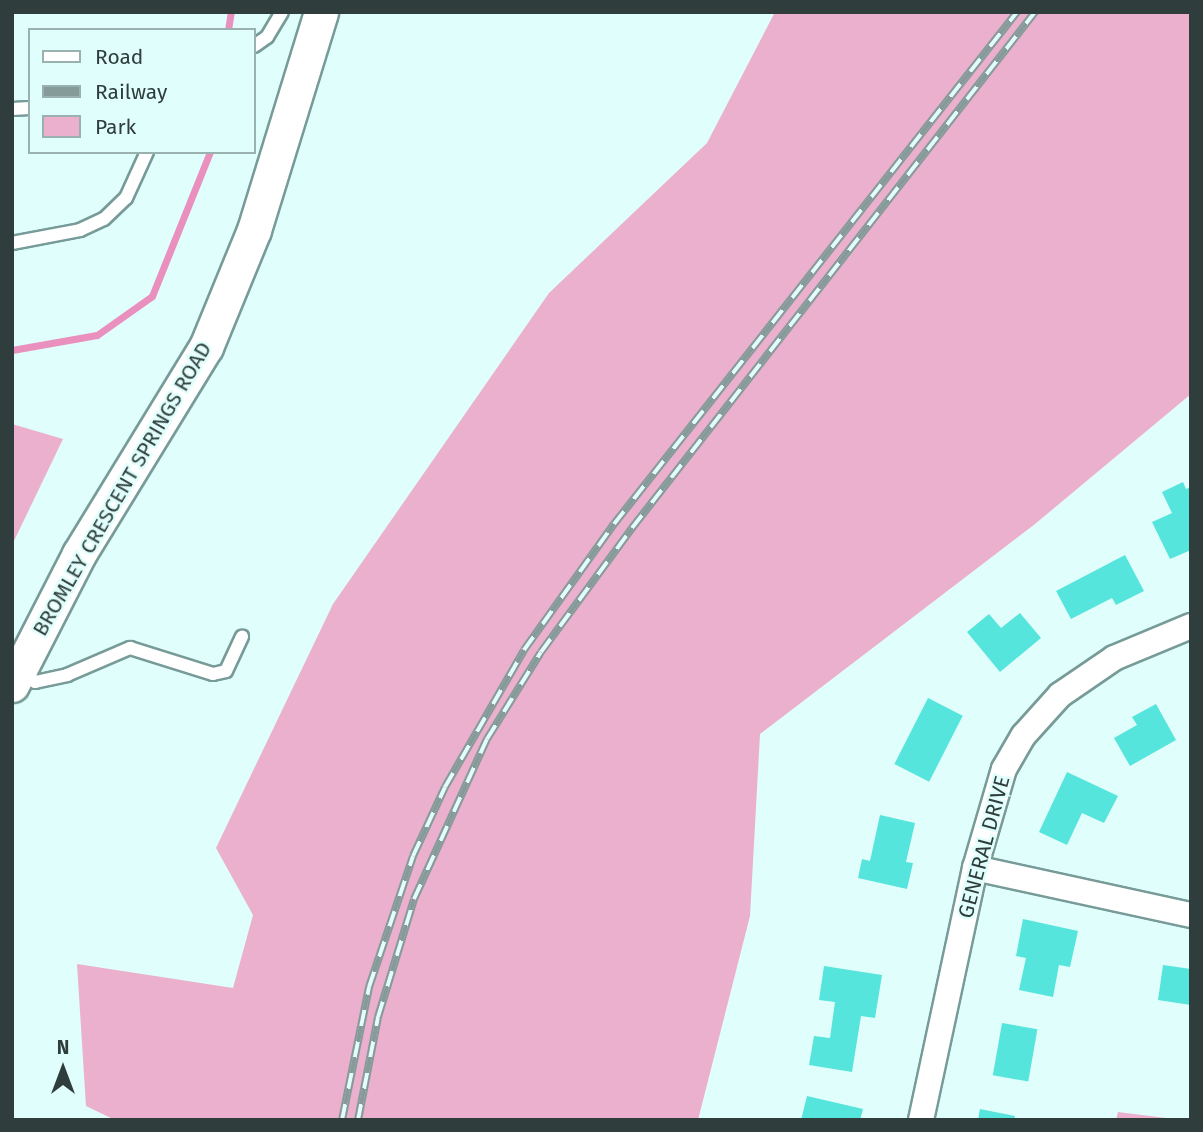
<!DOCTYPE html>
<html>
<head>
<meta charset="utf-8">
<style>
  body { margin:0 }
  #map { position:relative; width:1203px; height:1132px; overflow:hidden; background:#e0fefb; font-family:"Fira Sans",sans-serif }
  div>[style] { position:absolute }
  .green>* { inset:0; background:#eab0cd }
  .stream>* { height:7px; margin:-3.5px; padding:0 3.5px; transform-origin:3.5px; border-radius:3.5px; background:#e990bf }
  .building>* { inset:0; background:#56e5dc; transform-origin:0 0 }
  .roads { filter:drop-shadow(2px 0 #779b98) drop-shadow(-2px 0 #779b98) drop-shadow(0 2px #779b98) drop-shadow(0 -2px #779b98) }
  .lane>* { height:12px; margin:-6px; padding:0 6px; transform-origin:6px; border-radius:6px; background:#fff }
  .street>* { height:24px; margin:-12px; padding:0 12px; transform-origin:12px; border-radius:12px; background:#fff }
  .secondary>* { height:33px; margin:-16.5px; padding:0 16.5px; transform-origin:16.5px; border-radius:16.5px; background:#fff }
  .rail>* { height:8px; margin-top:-4px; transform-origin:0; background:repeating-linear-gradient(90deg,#e0fefb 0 16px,#859b99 0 32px); box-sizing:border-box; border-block:2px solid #859b99 }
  span { translate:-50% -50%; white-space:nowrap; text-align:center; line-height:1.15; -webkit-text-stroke:5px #e0fefb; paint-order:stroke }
  .street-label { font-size:21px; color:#2f3e3c }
  .frame { position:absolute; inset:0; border:14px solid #2f3e3c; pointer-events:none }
  .legend { position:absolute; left:28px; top:28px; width:228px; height:126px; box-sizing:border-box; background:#e0fefb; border:2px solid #99b1af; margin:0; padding:9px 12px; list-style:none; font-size:21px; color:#2f3e3c }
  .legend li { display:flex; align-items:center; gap:14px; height:35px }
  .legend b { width:35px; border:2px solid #99b1af }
  .north { position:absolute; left:28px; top:1034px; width:70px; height:70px; -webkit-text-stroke:5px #e0fefb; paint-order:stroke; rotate:0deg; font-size:19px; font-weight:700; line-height:28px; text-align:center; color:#2f3e3c }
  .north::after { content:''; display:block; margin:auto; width:24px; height:32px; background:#2f3e3c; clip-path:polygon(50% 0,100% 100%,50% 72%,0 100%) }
</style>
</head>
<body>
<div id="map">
  <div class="green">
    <div style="clip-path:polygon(775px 12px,1191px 12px,1191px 394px,1035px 524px,760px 734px,750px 916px,698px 1120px,115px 1120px,86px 1106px,77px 964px,233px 988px,253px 915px,216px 848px,333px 604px,549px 293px,707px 143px)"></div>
    <div style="clip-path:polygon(12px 424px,63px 439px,12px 545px)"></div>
    <div style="clip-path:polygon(1118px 1112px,1182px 1120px,1116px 1120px)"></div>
  </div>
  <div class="stream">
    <div style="left:228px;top:30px;width:18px;rotate:-81deg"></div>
    <div style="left:12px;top:350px;width:86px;rotate:-10deg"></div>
    <div style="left:97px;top:335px;width:67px;rotate:-35.3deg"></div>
    <div style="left:152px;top:296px;width:155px;rotate:-68.1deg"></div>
  </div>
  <div class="building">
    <div style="clip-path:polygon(1183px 482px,1186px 489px,1191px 487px,1191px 550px,1170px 559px,1152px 522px,1172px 513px,1162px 492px)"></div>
    <div style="clip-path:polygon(1125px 555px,1144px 591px,1116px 605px,1112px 598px,1071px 619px,1056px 591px)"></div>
    <div style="clip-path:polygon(1020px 613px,1041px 638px,1000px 672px,967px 632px,989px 614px,1001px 628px)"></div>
    <div style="left:928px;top:698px;width:39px;height:74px;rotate:27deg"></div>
    <div style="clip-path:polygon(1156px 704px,1176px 740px,1130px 766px,1114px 738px,1137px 725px,1132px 717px)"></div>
    <div style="clip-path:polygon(1067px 772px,1118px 796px,1104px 823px,1082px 813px,1067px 845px,1039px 832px)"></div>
    <div style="clip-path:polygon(880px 815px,915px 823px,906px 862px,913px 863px,907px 889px,858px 878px,862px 859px,870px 861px)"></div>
    <div style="clip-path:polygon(1023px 919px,1078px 931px,1070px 967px,1059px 965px,1053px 997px,1019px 990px,1026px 958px,1016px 956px)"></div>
    <div style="clip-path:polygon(1163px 965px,1191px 969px,1191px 1005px,1158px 1000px)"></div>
    <div style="clip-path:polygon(824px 966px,882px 975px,875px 1018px,861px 1016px,852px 1072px,809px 1065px,814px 1036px,830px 1038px,835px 1002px,819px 1000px)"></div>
    <div style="left:1002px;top:1023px;width:36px;height:53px;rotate:10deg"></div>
    <div style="clip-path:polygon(807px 1096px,863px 1109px,860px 1120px,801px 1120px)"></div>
    <div style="clip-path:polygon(980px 1109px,1015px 1116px,1014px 1120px,978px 1120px)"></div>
  </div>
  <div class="roads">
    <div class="lane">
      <div style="left:254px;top:46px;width:16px;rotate:-35deg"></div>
      <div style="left:267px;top:37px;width:29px;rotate:-59deg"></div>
      <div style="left:12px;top:109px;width:18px;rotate:-3deg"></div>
      <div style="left:12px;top:243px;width:69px;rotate:-10.8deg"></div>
      <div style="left:80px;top:230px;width:26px;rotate:-25deg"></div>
      <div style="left:104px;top:219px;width:30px;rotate:-44deg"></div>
      <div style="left:126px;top:198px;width:51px;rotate:-65.5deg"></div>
      <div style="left:21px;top:671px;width:18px;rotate:38deg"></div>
      <div style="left:35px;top:682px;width:33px;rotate:-12deg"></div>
      <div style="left:67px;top:675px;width:69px;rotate:-23.2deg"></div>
      <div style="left:130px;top:648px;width:87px;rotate:17.4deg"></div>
      <div style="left:213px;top:674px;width:13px;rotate:-13deg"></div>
      <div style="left:226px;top:671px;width:38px;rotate:-65deg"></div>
    </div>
    <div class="street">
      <div style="left:975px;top:868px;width:221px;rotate:12.3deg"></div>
      <div style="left:921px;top:1120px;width:258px;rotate:-77.9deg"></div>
      <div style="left:975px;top:868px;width:103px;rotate:-73.7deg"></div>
      <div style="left:1004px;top:769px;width:39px;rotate:-60deg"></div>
      <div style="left:1024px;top:735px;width:54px;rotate:-48deg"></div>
      <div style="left:1060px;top:695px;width:65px;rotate:-34.4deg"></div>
      <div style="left:1114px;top:658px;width:83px;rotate:-22.6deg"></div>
    </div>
    <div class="secondary">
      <div style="left:12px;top:685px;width:147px;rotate:-62.9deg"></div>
      <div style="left:79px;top:554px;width:243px;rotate:-58.5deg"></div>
      <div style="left:206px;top:347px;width:126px;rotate:-67.7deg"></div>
      <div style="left:254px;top:230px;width:228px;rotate:-72.9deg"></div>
    </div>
  </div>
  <div class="rail">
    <div style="left:342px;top:1120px;width:136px;rotate:-78.5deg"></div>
    <div style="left:369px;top:987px;width:138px;rotate:-71.4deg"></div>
    <div style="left:413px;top:856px;width:76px;rotate:-65.1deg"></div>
    <div style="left:445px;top:787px;width:158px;rotate:-60deg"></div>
    <div style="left:524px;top:650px;width:155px;rotate:-54.5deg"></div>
    <div style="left:614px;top:524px;width:652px;rotate:-51.79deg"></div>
    <div style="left:358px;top:1120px;width:105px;rotate:-79deg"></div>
    <div style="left:378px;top:1017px;width:123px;rotate:-73deg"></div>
    <div style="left:414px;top:899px;width:176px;rotate:-65.5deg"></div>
    <div style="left:487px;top:739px;width:102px;rotate:-58.2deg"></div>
    <div style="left:541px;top:652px;width:154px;rotate:-53.7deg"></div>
    <div style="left:632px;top:528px;width:655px;rotate:-52.01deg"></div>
  </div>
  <div class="street-label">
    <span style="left:122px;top:489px;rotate:-60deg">BROMLEY CRESCENT SPRINGS ROAD</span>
    <span style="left:984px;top:847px;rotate:-75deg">GENERAL DRIVE</span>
  </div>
  <div class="frame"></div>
  <ul class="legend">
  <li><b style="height:9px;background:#fff"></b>Road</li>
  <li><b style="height:9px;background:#859b99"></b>Railway</li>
  <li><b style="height:19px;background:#eab0cd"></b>Park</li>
  </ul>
  <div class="north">N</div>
</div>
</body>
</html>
